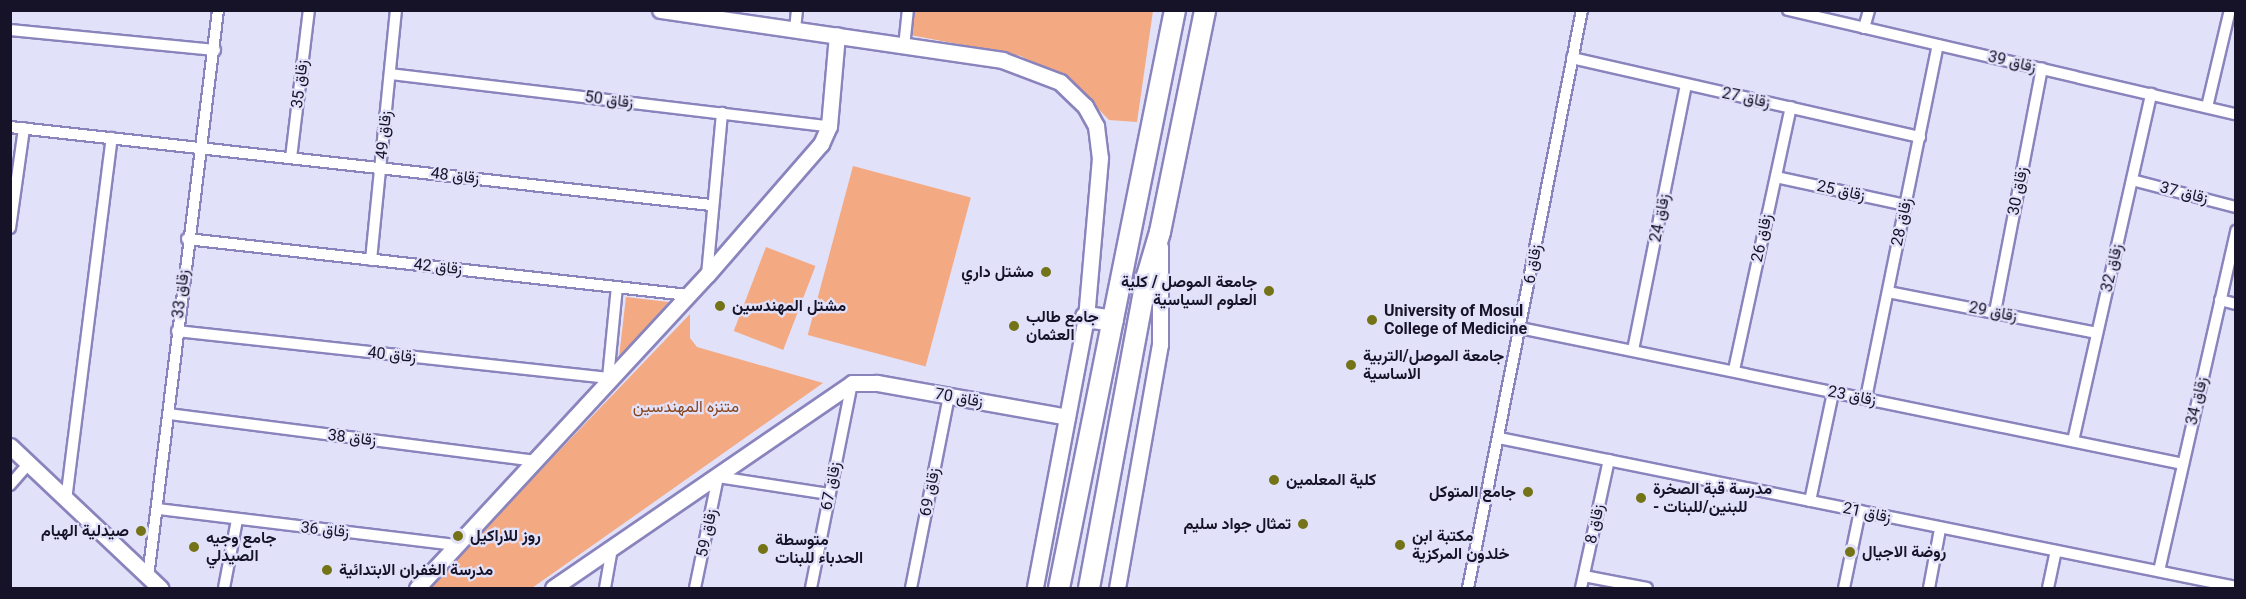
<!DOCTYPE html>
<html>
<head>
<meta charset="utf-8">
<style>
  body { margin:0 }
  #map { position:relative; width:2246px; height:599px; overflow:hidden; background:#e2e1fa; font-family:Roboto,Vazirmatn,sans-serif }
  div>[style] { position:absolute }
  .green>* { inset:0; background:#f3aa83; transform-origin:0 0 }
  .roads { filter:drop-shadow(2px 0 #8a84bd) drop-shadow(-2px 0 #8a84bd) drop-shadow(0 2px #8a84bd) drop-shadow(0 -2px #8a84bd) }
  .street>* { height:10px; margin:-5px; padding:0 5px; transform-origin:5px; border-radius:5px; background:#fff }
  .secondary>* { height:15px; margin:-7.5px; padding:0 7.5px; transform-origin:7.5px; border-radius:7.5px; background:#fff }
  .highway>* { height:20px; margin:-10px; padding:0 10px; transform-origin:10px; border-radius:10px; background:#fff }
  .dots>* { width:16px; height:16px; translate:-50% -50%; box-sizing:border-box; border:3px solid #e2e1fa; border-radius:50% }
  span { translate:-50% -50%; white-space:nowrap; text-align:center; line-height:1.15; -webkit-text-stroke:4.5px #e2e1fa; paint-order:stroke }
  .street-label { font-size:16px; color:#161329 }
  .poi-label { font-size:16px; color:#161329; font-weight:700 }
  .right { translate:-100% -50%; text-align:right }
  .left { translate:0 -50%; text-align:left }
  .park-label { font-size:16px; color:#86431a }
  .frame { position:absolute; inset:0; border:12px solid #161329; pointer-events:none }
</style>
</head>
<body>
<div id="map">
  <div class="green">
    <div style="clip-path:polygon(913px 11px,1153px 11px,1137px 122px,1109px 120px,1081px 91px,1021px 56px,910px 35px)"></div>
    <div style="left:853px;top:166px;width:122px;height:175px;rotate:15deg"></div>
    <div style="left:766px;top:247px;width:53px;height:90px;rotate:21deg"></div>
    <div style="clip-path:polygon(626px 297px,669px 302px,619px 357px)"></div>
    <div style="clip-path:polygon(690px 314px,690px 338px,697px 347px,823px 383px,532px 588px,428px 588px)"></div>
  </div>
  <div class="roads">
    <div class="street">
      <div style="left:1788px;top:10px;width:460px;rotate:13.1deg"></div>
      <div style="left:1864px;top:28px;width:19px;rotate:-74deg"></div>
      <div style="left:795px;top:29px;width:19px;rotate:-84deg"></div>
      <div style="left:10px;top:30px;width:206px;rotate:5.6deg"></div>
      <div style="left:904px;top:47px;width:37px;rotate:-84deg"></div>
      <div style="left:1572px;top:58px;width:357px;rotate:12.8deg"></div>
      <div style="left:390px;top:74px;width:442px;rotate:6.8deg"></div>
      <div style="left:2207px;top:107px;width:100px;rotate:-76.7deg"></div>
      <div style="left:10px;top:127px;width:705px;rotate:6.35deg"></div>
      <div style="left:291px;top:158px;width:149px;rotate:-83.1deg"></div>
      <div style="left:1776px;top:177px;width:133px;rotate:12.2deg"></div>
      <div style="left:2132px;top:180px;width:107px;rotate:14.6deg"></div>
      <div style="left:10px;top:228px;width:101px;rotate:-82deg"></div>
      <div style="left:187px;top:239px;width:504px;rotate:6.38deg"></div>
      <div style="left:371px;top:260px;width:251px;rotate:-84.3deg"></div>
      <div style="left:707px;top:275px;width:163px;rotate:-84.7deg"></div>
      <div style="left:1888px;top:292px;width:213px;rotate:11.1deg"></div>
      <div style="left:2220px;top:300px;width:16px;rotate:14deg"></div>
      <div style="left:1995px;top:312px;width:248px;rotate:-79.1deg"></div>
      <div style="left:1520px;top:328px;width:677px;rotate:11.59deg"></div>
      <div style="left:177px;top:331px;width:434px;rotate:6.2deg"></div>
      <div style="left:608px;top:378px;width:91px;rotate:-84.4deg"></div>
      <div style="left:1633px;top:350px;width:270px;rotate:-78.7deg"></div>
      <div style="left:1734px;top:370px;width:269px;rotate:-77.8deg"></div>
      <div style="left:1866px;top:398px;width:360px;rotate:-78.5deg"></div>
      <div style="left:169px;top:414px;width:369px;rotate:7.3deg"></div>
      <div style="left:1499px;top:438px;width:752px;rotate:11.43deg"></div>
      <div style="left:2073px;top:441px;width:356px;rotate:-77.3deg"></div>
      <div style="left:10px;top:485px;width:29px;rotate:-49deg"></div>
      <div style="left:66px;top:500px;width:365px;rotate:-82.8deg"></div>
      <div style="left:1810px;top:501px;width:110px;rotate:-78deg"></div>
      <div style="left:158px;top:509px;width:301px;rotate:6.9deg"></div>
      <div style="left:2159px;top:571px;width:349px;rotate:-77.2deg"></div>
      <div style="left:1584px;top:576px;width:64px;rotate:10.8deg"></div>
      <div style="left:148px;top:577px;width:571px;rotate:-82.96deg"></div>
      <div style="left:224px;top:588px;width:69px;rotate:-79.2deg"></div>
      <div style="left:605px;top:588px;width:40px;rotate:-80deg"></div>
      <div style="left:695px;top:588px;width:113px;rotate:-78.3deg"></div>
      <div style="left:718px;top:477px;width:112px;rotate:8.7deg"></div>
      <div style="left:811px;top:588px;width:209px;rotate:-78.7deg"></div>
      <div style="left:911px;top:588px;width:196px;rotate:-78.8deg"></div>
      <div style="left:1468px;top:588px;width:589px;rotate:-78.84deg"></div>
      <div style="left:1581px;top:588px;width:131px;rotate:-77.7deg"></div>
      <div style="left:1844px;top:588px;width:79px;rotate:-78.3deg"></div>
      <div style="left:1929px;top:588px;width:60px;rotate:-79.4deg"></div>
      <div style="left:2048px;top:588px;width:38px;rotate:-78deg"></div>
    </div>
    <div class="secondary">
      <div style="left:660px;top:10px;width:346px;rotate:8.3deg"></div>
      <div style="left:1002px;top:60px;width:62px;rotate:20.8deg"></div>
      <div style="left:1060px;top:82px;width:35px;rotate:44deg"></div>
      <div style="left:1085px;top:106px;width:23px;rotate:61deg"></div>
      <div style="left:1096px;top:126px;width:32px;rotate:83deg"></div>
      <div style="left:1100px;top:158px;width:160px;rotate:95deg"></div>
      <div style="left:1086px;top:317px;width:276px;rotate:100.7deg"></div>
      <div style="left:10px;top:446px;width:207px;rotate:43.4deg"></div>
      <div style="left:417px;top:588px;width:427px;rotate:-47.2deg"></div>
      <div style="left:707px;top:275px;width:174px;rotate:-49deg"></div>
      <div style="left:821px;top:144px;width:20px;rotate:-66deg"></div>
      <div style="left:829px;top:126px;width:91px;rotate:-85deg"></div>
      <div style="left:553px;top:588px;width:363px;rotate:-34.4deg"></div>
      <div style="left:852px;top:383px;width:25px"></div>
      <div style="left:877px;top:383px;width:193px;rotate:10.1deg"></div>
      <div style="left:1117px;top:588px;width:247px;rotate:-80deg"></div>
      <div style="left:1160px;top:345px;width:98px;rotate:-90deg"></div>
    </div>
    <div class="highway">
      <div style="left:1086px;top:317px;width:27px;rotate:8deg"></div>
      <div style="left:1059px;top:588px;width:590px;rotate:-78.65deg"></div>
      <div style="left:1089px;top:588px;width:317px;rotate:-79.5deg"></div>
      <div style="left:1147px;top:276px;width:46px;rotate:-73.5deg"></div>
      <div style="left:1160px;top:232px;width:227px;rotate:-78.5deg"></div>
    </div>
  </div>
  <div class="dots">
    <div style="left:1046px;top:272px;background:#747317"></div>
    <div style="left:1269px;top:291px;background:#747317"></div>
    <div style="left:720px;top:306px;background:#747317"></div>
    <div style="left:1372px;top:320px;background:#747317"></div>
    <div style="left:1014px;top:326px;background:#747317"></div>
    <div style="left:1351px;top:365px;background:#747317"></div>
    <div style="left:1274px;top:480px;background:#747317"></div>
    <div style="left:1528px;top:492px;background:#747317"></div>
    <div style="left:1641px;top:498px;background:#747317"></div>
    <div style="left:1303px;top:524px;background:#747317"></div>
    <div style="left:141px;top:531px;background:#747317"></div>
    <div style="left:458px;top:536px;background:#747317"></div>
    <div style="left:1400px;top:545px;background:#747317"></div>
    <div style="left:194px;top:547px;background:#747317"></div>
    <div style="left:763px;top:549px;background:#747317"></div>
    <div style="left:1850px;top:552px;background:#747317"></div>
    <div style="left:327px;top:570px;background:#747317"></div>
  </div>
  <div class="street-label">
    <span style="left:2012px;top:62px;rotate:13deg">زقاق 39</span>
    <span style="left:300px;top:84px;rotate:-83deg">زقاق 35</span>
    <span style="left:1746px;top:98px;rotate:12deg">زقاق 27</span>
    <span style="left:609px;top:100px;rotate:7deg">زقاق 50</span>
    <span style="left:384px;top:135px;rotate:-84deg">زقاق 49</span>
    <span style="left:455px;top:176px;rotate:7deg">زقاق 48</span>
    <span style="left:1841px;top:191px;rotate:12deg">زقاق 25</span>
    <span style="left:2018px;top:191px;rotate:-79deg">زقاق 30</span>
    <span style="left:2184px;top:193px;rotate:14deg">زقاق 37</span>
    <span style="left:1660px;top:218px;rotate:-79deg">زقاق 24</span>
    <span style="left:1902px;top:222px;rotate:-78deg">زقاق 28</span>
    <span style="left:1762px;top:238px;rotate:-78deg">زقاق 26</span>
    <span style="left:1533px;top:264px;rotate:-79deg">زقاق 6</span>
    <span style="left:438px;top:267px;rotate:6deg">زقاق 42</span>
    <span style="left:2112px;top:268px;rotate:-77deg">زقاق 32</span>
    <span style="left:181px;top:294px;rotate:-83deg">زقاق 33</span>
    <span style="left:1993px;top:312px;rotate:11deg">زقاق 29</span>
    <span style="left:392px;top:355px;rotate:6deg">زقاق 40</span>
    <span style="left:1852px;top:396px;rotate:11deg">زقاق 23</span>
    <span style="left:959px;top:398px;rotate:10deg">زقاق 70</span>
    <span style="left:2197px;top:401px;rotate:-77deg">زقاق 34</span>
    <span style="left:352px;top:438px;rotate:7deg">زقاق 38</span>
    <span style="left:831px;top:486px;rotate:-79deg">زقاق 67</span>
    <span style="left:930px;top:492px;rotate:-79deg">زقاق 69</span>
    <span style="left:1867px;top:513px;rotate:12deg">زقاق 21</span>
    <span style="left:1595px;top:524px;rotate:-78deg">زقاق 8</span>
    <span style="left:325px;top:530px;rotate:6deg">زقاق 36</span>
    <span style="left:707px;top:533px;rotate:-78deg">زقاق 59</span>
  </div>
  <div class="poi-label">
    <span class="right" style="left:1034px;top:272px">مشتل داري</span>
    <span class="right" style="left:1257px;top:291px">جامعة الموصل / كلية<br>العلوم السياسية</span>
    <span class="left" style="left:732px;top:306px">مشتل المهندسين</span>
    <span class="left" style="left:1384px;top:320px">University of Mosul<br>College of Medicine</span>
    <span class="left" style="left:1026px;top:326px">جامع طالب<br>العثمان</span>
    <span class="left" style="left:1363px;top:365px">جامعة الموصل/التربية<br>الاساسية</span>
    <span class="left" style="left:1286px;top:480px">كلية المعلمين</span>
    <span class="left" style="left:1653px;top:498px">مدرسة قبة الصخرة<br>- للبنين/للبنات</span>
    <span class="right" style="left:1516px;top:492px">جامع المتوكل</span>
    <span class="right" style="left:1291px;top:524px">تمثال جواد سليم</span>
    <span class="right" style="left:129px;top:531px">صيدلية الهيام</span>
    <span class="left" style="left:470px;top:536px">روز للاراكيل</span>
    <span class="left" style="left:1412px;top:545px">مكتبة ابن<br>خلدون المركزية</span>
    <span class="left" style="left:206px;top:547px">جامع وجيه<br>الصيدلي</span>
    <span class="left" style="left:775px;top:549px">متوسطة<br>الحدباء للبنات</span>
    <span class="left" style="left:1862px;top:552px">روضة الاجيال</span>
    <span class="left" style="left:339px;top:570px">مدرسة الغفران الابتدائية</span>
  </div>
  <div class="park-label">
    <span style="left:686px;top:407px">متنزه المهندسين</span>
  </div>
  <div class="frame"></div>
</div>
</body>
</html>
